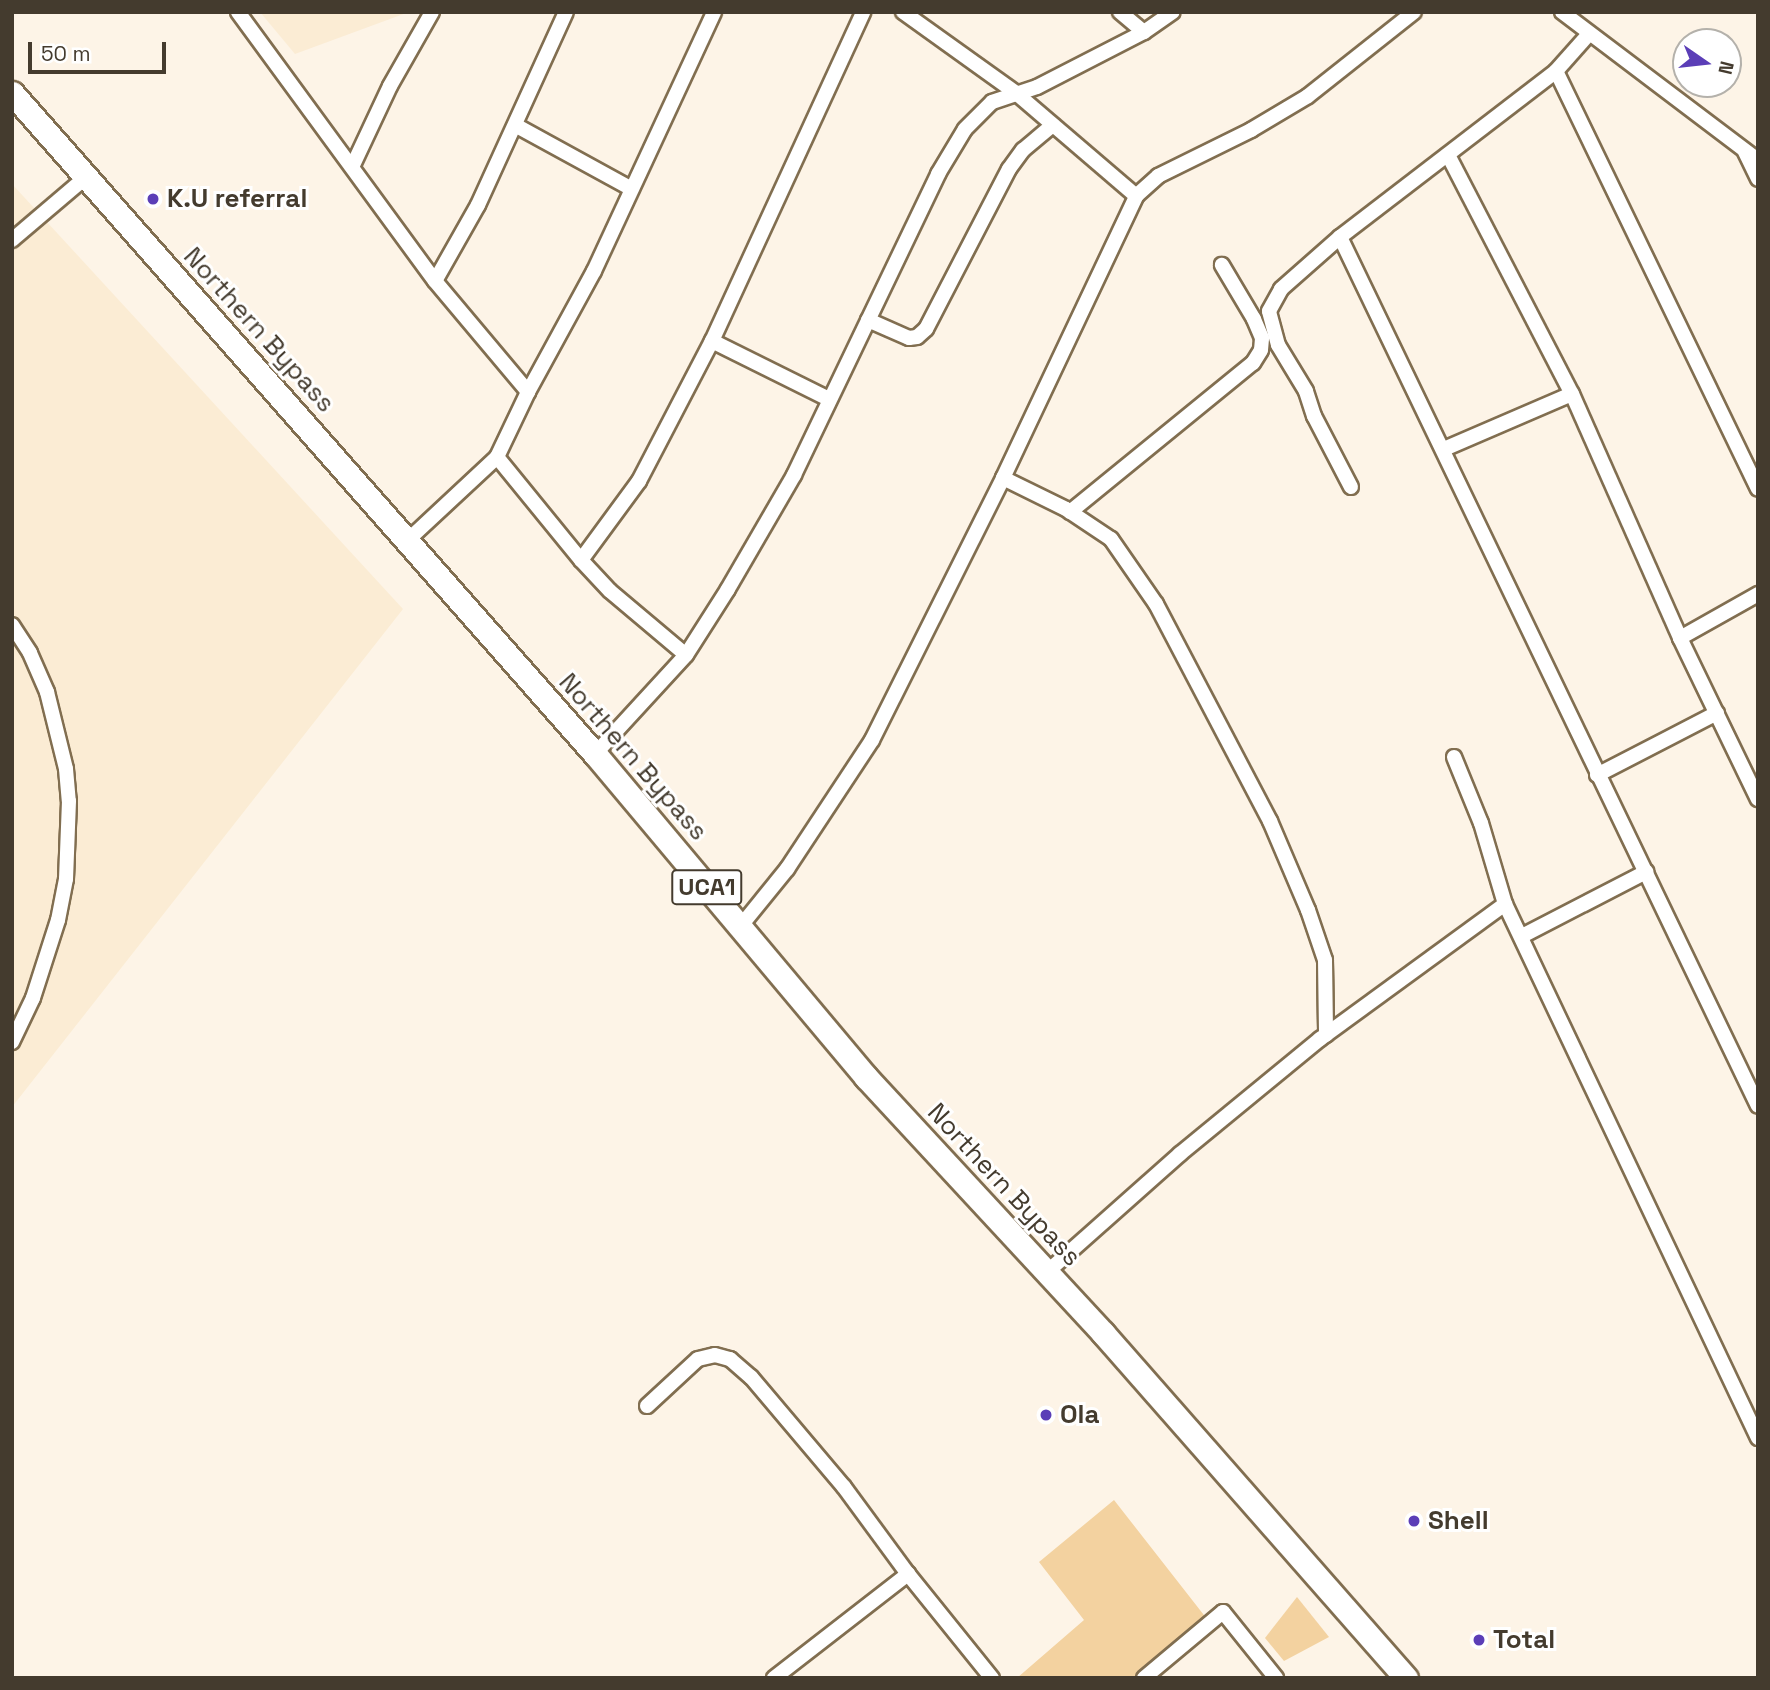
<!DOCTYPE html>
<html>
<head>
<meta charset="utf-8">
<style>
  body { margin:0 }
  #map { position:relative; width:1770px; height:1690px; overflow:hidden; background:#fdf4e7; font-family:"Space Grotesk",sans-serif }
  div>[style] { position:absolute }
  .built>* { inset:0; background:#fbecd4 }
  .green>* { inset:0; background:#f3d2a0 }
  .roads { filter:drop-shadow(2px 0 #816e50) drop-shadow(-2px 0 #816e50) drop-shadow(0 2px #816e50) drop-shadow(0 -2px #816e50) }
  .minor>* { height:14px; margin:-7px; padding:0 7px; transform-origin:7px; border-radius:7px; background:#fff }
  .primary>* { height:23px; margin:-11.5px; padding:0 11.5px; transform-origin:11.5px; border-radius:11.5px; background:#fff }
  .dots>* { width:19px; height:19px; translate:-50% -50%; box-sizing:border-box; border:4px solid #fff; border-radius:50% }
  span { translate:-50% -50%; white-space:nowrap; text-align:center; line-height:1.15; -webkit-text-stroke:6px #fff; paint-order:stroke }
  .shield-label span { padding:2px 5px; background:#fff; border:2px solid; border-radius:5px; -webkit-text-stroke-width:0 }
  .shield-label { font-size:24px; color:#443b2e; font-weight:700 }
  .poi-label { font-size:26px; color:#443b2e; font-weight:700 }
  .left { translate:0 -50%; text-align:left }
  .street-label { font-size:26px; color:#443b2e }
  .frame { position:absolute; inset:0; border:14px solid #443b2e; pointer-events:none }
  .north { position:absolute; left:1672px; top:28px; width:70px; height:70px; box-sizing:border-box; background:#fff; border:2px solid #b4b1ab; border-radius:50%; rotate:104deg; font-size:19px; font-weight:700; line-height:28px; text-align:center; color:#443b2e }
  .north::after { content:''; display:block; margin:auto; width:24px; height:32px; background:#5b3eb7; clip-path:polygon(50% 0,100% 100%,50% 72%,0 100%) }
  .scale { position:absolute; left:28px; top:42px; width:138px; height:32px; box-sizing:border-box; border:4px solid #443b2e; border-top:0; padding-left:9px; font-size:21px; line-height:24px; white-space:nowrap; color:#443b2e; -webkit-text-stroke:5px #fff; paint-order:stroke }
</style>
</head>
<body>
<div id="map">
  <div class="built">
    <div style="clip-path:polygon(260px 12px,409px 12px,295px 54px)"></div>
    <div style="clip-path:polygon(12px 184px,403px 609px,12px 1107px)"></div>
  </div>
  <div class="green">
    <div style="clip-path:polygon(1114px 1500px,1207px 1619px,1135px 1678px,1017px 1678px,1084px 1620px,1039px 1562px)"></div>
    <div style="clip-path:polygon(1297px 1597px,1329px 1637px,1284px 1661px,1265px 1638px)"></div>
  </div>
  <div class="roads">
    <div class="minor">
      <div style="left:238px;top:12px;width:333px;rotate:53.8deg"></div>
      <div style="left:435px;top:281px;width:145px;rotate:50deg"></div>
      <div style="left:903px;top:12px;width:139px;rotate:35.6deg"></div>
      <div style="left:1016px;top:93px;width:158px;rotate:40.6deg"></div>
      <div style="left:1120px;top:12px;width:31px;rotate:40deg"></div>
      <div style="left:1562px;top:12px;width:246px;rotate:37.1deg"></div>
      <div style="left:1556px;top:71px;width:464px;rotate:64.2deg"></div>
      <div style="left:515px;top:125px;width:133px;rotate:28.7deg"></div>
      <div style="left:1745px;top:152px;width:30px;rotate:64deg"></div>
      <div style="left:1448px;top:155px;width:269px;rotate:62.6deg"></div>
      <div style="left:1572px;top:394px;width:267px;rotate:66.1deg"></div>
      <div style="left:1680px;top:638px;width:179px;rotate:64.2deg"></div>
      <div style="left:353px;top:165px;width:87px;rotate:-64.9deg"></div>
      <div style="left:390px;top:86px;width:85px;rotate:-60.4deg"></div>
      <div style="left:1340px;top:237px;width:964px;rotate:64.31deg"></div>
      <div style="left:12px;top:240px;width:97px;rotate:-40.4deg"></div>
      <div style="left:435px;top:281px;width:87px;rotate:-60.5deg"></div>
      <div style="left:478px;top:205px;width:212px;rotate:-65.5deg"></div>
      <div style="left:868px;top:320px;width:45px;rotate:23.7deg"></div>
      <div style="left:909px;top:338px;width:8px;rotate:-7deg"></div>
      <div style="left:917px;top:337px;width:12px;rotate:-42deg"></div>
      <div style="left:926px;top:329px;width:180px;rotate:-62.6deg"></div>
      <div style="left:1009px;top:169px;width:24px;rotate:-54deg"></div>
      <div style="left:1023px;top:150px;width:39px;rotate:-40deg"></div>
      <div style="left:712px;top:341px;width:131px;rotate:26.4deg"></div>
      <div style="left:1444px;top:449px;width:139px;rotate:-23.3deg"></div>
      <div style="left:497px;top:457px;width:133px;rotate:50.8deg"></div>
      <div style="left:581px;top:560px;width:42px;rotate:46.9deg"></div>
      <div style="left:610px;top:591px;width:99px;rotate:40.1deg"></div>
      <div style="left:1003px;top:478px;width:70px;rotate:26.2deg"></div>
      <div style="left:1066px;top:509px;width:54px;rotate:33.7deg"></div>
      <div style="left:1111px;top:539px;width:79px;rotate:55.3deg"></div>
      <div style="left:1156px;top:604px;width:245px;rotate:62.3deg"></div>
      <div style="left:1270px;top:821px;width:97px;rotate:66.9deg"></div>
      <div style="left:1308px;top:910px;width:53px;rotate:71.2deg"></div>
      <div style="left:1325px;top:960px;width:75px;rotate:89.2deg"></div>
      <div style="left:1351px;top:487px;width:80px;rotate:-117.5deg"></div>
      <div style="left:1314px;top:416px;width:26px;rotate:-108deg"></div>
      <div style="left:1306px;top:391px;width:54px;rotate:-121.3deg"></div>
      <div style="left:1278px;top:345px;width:35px;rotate:-105deg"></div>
      <div style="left:1269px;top:311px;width:25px;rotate:-61deg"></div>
      <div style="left:1281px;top:289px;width:79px;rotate:-41.4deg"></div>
      <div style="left:1340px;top:237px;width:272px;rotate:-37.5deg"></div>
      <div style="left:1556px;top:71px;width:50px;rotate:-48.3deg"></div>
      <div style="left:1070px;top:512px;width:236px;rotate:-39.2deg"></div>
      <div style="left:1253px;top:363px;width:15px;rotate:-58deg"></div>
      <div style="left:1261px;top:350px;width:12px;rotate:-85deg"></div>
      <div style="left:1262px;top:338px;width:21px;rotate:-113deg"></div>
      <div style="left:1254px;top:319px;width:63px;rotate:-120.7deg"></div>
      <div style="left:408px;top:540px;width:122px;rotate:-43deg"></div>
      <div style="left:497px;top:457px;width:72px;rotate:-64.5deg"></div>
      <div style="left:528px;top:392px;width:138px;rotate:-61.4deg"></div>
      <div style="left:594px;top:271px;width:285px;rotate:-65.1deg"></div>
      <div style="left:581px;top:560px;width:98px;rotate:-53.7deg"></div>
      <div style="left:639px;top:481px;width:158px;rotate:-62.5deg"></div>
      <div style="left:712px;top:341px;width:362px;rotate:-65.3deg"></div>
      <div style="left:12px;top:625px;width:33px;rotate:57deg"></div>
      <div style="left:30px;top:653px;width:43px;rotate:66.4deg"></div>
      <div style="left:47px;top:692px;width:79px;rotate:76.1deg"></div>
      <div style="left:66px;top:769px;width:32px;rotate:85deg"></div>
      <div style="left:69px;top:801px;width:78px;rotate:92.2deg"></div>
      <div style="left:66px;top:879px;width:42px;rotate:101deg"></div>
      <div style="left:58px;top:920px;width:82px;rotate:107.8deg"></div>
      <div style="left:33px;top:998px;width:49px;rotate:115.5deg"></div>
      <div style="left:1680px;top:638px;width:90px;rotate:-29.4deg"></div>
      <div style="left:595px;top:754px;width:134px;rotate:-47.4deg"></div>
      <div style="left:686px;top:655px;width:78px;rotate:-57.5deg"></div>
      <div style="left:728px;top:589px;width:132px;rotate:-59.9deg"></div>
      <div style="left:794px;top:475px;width:334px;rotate:-64.4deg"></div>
      <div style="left:938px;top:174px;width:52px;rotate:-59deg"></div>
      <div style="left:965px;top:129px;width:38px;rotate:-45deg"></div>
      <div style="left:992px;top:102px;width:47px;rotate:-18.4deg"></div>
      <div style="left:1037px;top:87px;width:120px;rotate:-27.2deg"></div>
      <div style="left:1144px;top:32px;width:35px;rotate:-35deg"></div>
      <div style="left:1454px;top:757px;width:71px;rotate:67.8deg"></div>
      <div style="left:1481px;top:823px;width:84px;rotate:73.5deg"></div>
      <div style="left:1505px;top:904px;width:591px;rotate:64.65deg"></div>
      <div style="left:1597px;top:775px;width:135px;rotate:-27.3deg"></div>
      <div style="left:740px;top:927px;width:75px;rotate:-51deg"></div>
      <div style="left:787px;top:869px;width:154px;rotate:-56.6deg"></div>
      <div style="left:872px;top:740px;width:293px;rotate:-63.4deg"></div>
      <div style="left:1003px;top:478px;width:312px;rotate:-64.7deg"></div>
      <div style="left:1136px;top:196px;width:30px;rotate:-42deg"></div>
      <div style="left:1158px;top:176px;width:104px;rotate:-26.3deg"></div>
      <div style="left:1251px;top:130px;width:66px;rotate:-30.8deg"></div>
      <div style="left:1308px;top:96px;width:135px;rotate:-38.4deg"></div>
      <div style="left:1522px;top:936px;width:140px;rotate:-27.3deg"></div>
      <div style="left:1047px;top:1272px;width:178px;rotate:-41.6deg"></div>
      <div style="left:1180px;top:1154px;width:181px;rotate:-39.4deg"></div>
      <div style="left:1320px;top:1039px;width:229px;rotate:-36.1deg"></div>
      <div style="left:647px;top:1406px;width:69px;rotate:-42.7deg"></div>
      <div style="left:698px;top:1359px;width:17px;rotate:-13deg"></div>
      <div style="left:715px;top:1355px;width:16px;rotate:15deg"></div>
      <div style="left:730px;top:1359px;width:28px;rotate:41deg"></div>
      <div style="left:751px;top:1377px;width:144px;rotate:49.8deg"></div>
      <div style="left:844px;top:1487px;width:108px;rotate:53.7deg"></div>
      <div style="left:908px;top:1574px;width:134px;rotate:51.1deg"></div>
      <div style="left:774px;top:1678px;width:170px;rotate:-37.8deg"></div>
      <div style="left:1144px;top:1678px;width:103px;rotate:-39.9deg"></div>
      <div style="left:1223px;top:1612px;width:85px;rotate:51.2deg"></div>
    </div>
    <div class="primary">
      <div style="left:12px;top:93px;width:881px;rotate:48.59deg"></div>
      <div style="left:595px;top:754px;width:422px;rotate:50deg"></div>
      <div style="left:866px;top:1077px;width:349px;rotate:47.2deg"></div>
      <div style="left:1103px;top:1333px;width:459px;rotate:48.7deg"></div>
    </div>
  </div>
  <div class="dots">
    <div style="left:153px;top:199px;background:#5b3eb7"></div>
    <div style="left:1046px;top:1415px;background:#5b3eb7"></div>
    <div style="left:1414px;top:1521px;background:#5b3eb7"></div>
    <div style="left:1479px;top:1640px;background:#5b3eb7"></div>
  </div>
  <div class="shield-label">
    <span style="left:707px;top:887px">UCA1</span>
  </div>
  <div class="poi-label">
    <span class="left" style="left:167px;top:199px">K.U referral</span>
    <span class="left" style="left:1060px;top:1415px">Ola</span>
    <span class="left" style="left:1428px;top:1521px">Shell</span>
    <span class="left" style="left:1493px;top:1640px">Total</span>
  </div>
  <div class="street-label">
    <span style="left:259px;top:330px;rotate:48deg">Northern Bypass</span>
    <span style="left:633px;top:757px;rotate:49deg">Northern Bypass</span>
    <span style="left:1004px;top:1185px;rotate:47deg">Northern Bypass</span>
  </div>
  <div class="frame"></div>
  <div class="north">N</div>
  <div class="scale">50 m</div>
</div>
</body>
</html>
